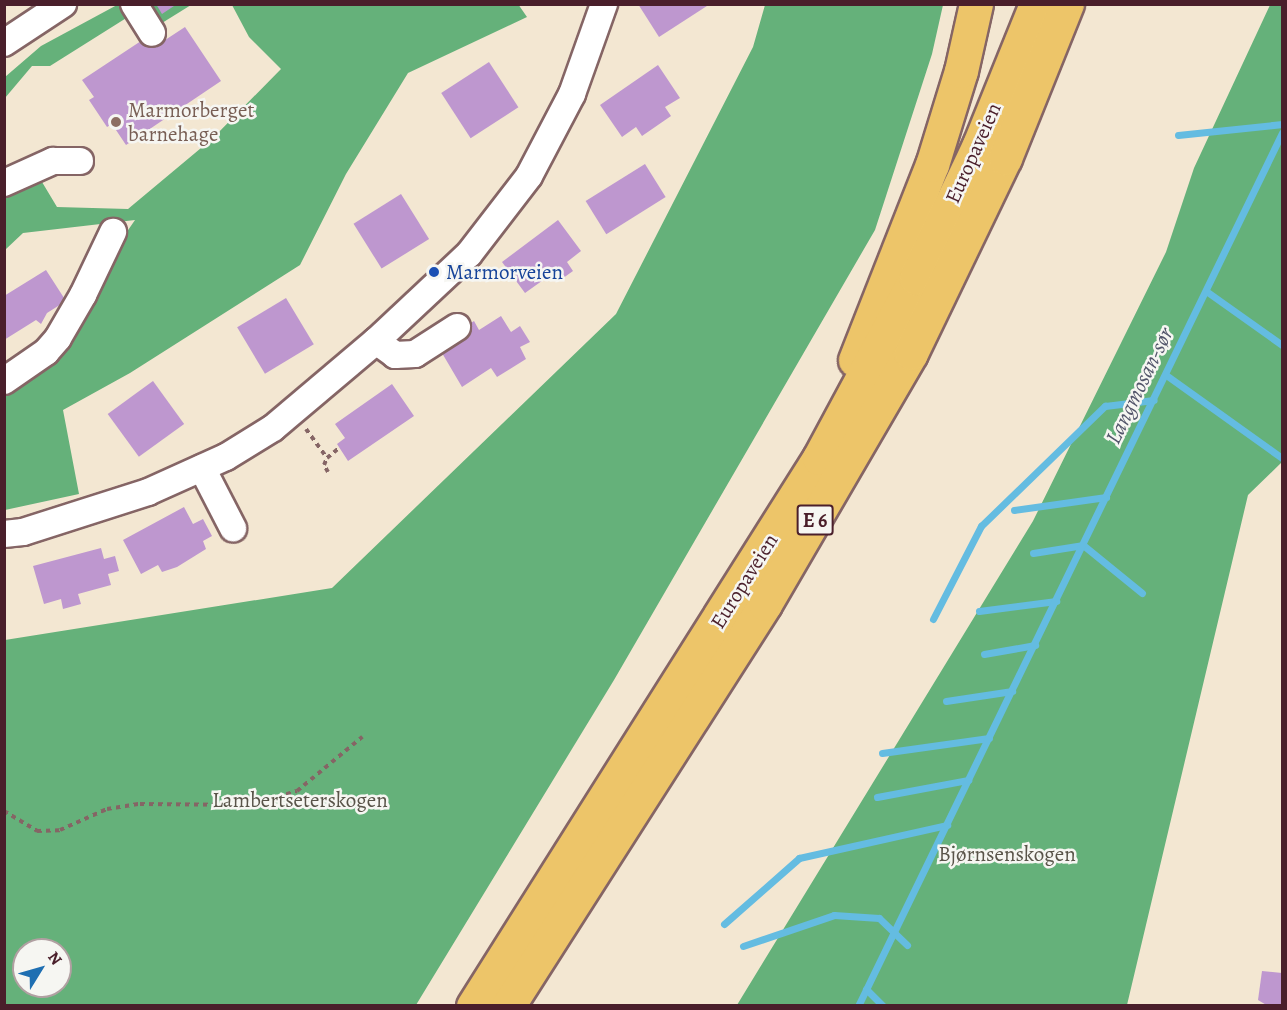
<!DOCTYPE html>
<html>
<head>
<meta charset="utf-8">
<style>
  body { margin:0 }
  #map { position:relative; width:1287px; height:1010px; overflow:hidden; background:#f3e7d2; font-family:Alegreya,serif }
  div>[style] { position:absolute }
  .forest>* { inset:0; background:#65b17a }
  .stream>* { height:7px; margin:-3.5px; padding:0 3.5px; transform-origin:3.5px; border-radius:3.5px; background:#64bce1 }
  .building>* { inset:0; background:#be97cf; transform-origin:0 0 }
  .path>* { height:4px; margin-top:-2px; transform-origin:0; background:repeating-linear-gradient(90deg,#856565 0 4.5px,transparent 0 9px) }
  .roads { filter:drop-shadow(2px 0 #856565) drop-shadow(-2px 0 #856565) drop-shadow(0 2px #856565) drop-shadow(0 -2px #856565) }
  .minor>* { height:26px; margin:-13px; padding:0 13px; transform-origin:13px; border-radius:13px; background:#fff }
  .highway>* { height:33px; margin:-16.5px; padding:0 16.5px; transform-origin:16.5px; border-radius:16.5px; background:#edc569 }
  .dots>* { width:16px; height:16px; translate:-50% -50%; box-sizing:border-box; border:3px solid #f6f6f2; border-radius:50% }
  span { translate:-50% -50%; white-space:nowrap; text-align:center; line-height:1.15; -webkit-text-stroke:5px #f6f6f2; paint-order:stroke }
  .shield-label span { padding:2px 4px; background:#f6f6f2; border:2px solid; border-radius:4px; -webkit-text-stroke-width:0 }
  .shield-label { font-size:20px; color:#4a1f2b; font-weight:700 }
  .education-label { font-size:21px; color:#785e54 }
  .left { translate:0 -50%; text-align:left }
  .street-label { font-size:21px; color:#4a1f2b }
  .transit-label { font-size:21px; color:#164399 }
  .park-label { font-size:21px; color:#595449 }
  .water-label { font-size:22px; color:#53566b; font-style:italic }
  .frame { position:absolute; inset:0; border:6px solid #4a1f2b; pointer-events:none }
  .north { position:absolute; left:12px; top:938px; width:60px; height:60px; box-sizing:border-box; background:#f6f6f2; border:2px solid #b1a0a2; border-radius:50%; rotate:53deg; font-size:16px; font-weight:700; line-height:24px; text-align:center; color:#4a1f2b }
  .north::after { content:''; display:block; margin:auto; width:21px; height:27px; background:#1f6fb2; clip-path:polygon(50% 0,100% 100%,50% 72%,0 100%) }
</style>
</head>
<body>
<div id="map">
  <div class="forest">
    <div style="clip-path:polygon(518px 4px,527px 17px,408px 73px,346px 174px,300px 265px,130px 373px,63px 410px,79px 494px,5px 510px,5px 366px,65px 322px,135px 220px,23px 233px,5px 250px,4px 175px,36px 172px,57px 207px,128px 209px,213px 138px,281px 69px,249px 37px,232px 5px)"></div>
    <div style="clip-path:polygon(117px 5px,147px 5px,50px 66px,32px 66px,5px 98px,5px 77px,41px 46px)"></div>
    <div style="clip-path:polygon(149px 5px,191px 5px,162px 23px)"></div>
    <div style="clip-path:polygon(evenodd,765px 5px,943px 5px,932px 54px,875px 230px,614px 680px,416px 1005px,5px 1005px,5px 640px,332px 588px,616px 314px,753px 47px,765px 5px,24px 950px,60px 950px,60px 986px,24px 986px,24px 950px)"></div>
    <div style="clip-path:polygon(1270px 5px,1282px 5px,1282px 462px,1248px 495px,1127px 1005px,737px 1005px,1033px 521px,1166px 252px,1194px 168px)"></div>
  </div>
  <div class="stream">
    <div style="left:1178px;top:135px;width:105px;rotate:-6deg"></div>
    <div style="left:1206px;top:291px;width:93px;rotate:35.4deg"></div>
    <div style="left:1166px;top:375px;width:143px;rotate:35.6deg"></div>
    <div style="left:1014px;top:510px;width:93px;rotate:-8deg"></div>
    <div style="left:1033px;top:553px;width:51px;rotate:-9.1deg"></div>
    <div style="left:1083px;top:545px;width:76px;rotate:39.1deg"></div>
    <div style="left:979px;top:611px;width:78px;rotate:-7.4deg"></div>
    <div style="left:933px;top:619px;width:105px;rotate:-62.7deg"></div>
    <div style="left:981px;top:526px;width:173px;rotate:-44.1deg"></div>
    <div style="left:1105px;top:406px;width:49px;rotate:-7deg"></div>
    <div style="left:984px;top:654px;width:52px;rotate:-10deg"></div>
    <div style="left:946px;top:701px;width:67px;rotate:-8.6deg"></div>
    <div style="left:882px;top:753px;width:108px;rotate:-8deg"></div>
    <div style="left:877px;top:797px;width:93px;rotate:-10.6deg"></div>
    <div style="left:724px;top:924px;width:100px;rotate:-41.3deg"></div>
    <div style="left:799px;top:858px;width:152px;rotate:-12.6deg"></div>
    <div style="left:743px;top:946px;width:96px;rotate:-18.8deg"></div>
    <div style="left:834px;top:915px;width:45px;rotate:3.8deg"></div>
    <div style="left:879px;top:918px;width:39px;rotate:44deg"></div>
    <div style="left:866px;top:989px;width:24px;rotate:45deg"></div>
    <div style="left:858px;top:1006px;width:971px;rotate:-64.1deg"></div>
  </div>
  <div class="building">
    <div style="clip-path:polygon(156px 4px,177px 4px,162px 14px)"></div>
    <div style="clip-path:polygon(638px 4px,710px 4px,659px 37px)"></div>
    <div style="clip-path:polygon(185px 27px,221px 81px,126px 145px,112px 124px,107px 127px,89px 100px,94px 97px,82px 80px,141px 41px,144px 46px,152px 41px,156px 46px)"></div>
    <div style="left:489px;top:62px;width:54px;height:57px;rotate:57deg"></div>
    <div style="clip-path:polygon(658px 65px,680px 98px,665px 107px,671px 116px,642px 136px,636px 127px,622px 137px,600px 105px)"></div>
    <div style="left:645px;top:164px;width:39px;height:70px;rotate:58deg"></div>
    <div style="left:401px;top:194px;width:53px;height:56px;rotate:58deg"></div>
    <div style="clip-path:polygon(558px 220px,581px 251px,567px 262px,573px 271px,559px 281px,553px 273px,525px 293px,502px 262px)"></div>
    <div style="clip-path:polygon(46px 270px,66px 301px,47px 313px,41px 324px,36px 320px,4px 340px,4px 296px)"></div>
    <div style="left:286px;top:298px;width:54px;height:57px;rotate:59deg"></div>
    <div style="clip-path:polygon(501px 316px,511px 332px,520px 326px,530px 342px,520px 347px,526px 359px,497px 377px,491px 368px,462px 387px,442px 353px,470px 336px,465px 327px,474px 321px,479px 330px)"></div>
    <div style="left:153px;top:381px;width:53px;height:56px;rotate:54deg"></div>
    <div style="clip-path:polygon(392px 384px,414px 416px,348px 461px,337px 444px,345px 438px,335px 424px)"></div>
    <div style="clip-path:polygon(184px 507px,193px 524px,203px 519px,212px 536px,203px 541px,206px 549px,177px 567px,162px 572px,158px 565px,141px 574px,123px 540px)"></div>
    <div style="clip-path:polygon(101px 548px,104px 559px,115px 556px,119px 571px,108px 574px,111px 585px,78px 594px,81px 604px,63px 609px,61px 599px,44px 604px,33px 566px)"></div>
    <div style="clip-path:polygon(1262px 971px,1282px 973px,1282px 1006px,1268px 1006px,1258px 1000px)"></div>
  </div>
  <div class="path">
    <div style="left:306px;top:429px;width:36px;rotate:54deg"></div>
    <div style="left:328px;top:472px;width:8px;rotate:-120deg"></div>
    <div style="left:324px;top:465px;width:8px;rotate:-67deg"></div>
    <div style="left:327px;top:458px;width:16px;rotate:-40deg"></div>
    <div style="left:4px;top:811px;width:39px;rotate:31deg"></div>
    <div style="left:37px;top:831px;width:23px;rotate:-2deg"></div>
    <div style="left:60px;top:830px;width:51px;rotate:-24.1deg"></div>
    <div style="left:107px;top:809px;width:33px;rotate:-9deg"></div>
    <div style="left:140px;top:804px;width:112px;rotate:0.5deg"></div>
    <div style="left:252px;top:805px;width:47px;rotate:-17.3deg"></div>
    <div style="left:297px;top:791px;width:85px;rotate:-39.7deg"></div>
  </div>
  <div class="roads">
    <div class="minor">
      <div style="left:134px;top:4px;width:34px;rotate:58deg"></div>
      <div style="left:4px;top:43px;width:71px;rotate:-33.5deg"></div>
      <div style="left:4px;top:183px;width:54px;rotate:-24.2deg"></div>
      <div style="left:53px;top:161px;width:27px"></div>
      <div style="left:376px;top:341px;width:24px;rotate:36deg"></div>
      <div style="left:395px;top:355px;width:20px;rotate:-3deg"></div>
      <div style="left:415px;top:354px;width:50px;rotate:-32.7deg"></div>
      <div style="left:4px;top:381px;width:51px;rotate:-34.6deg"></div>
      <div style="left:46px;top:352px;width:18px;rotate:-49deg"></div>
      <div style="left:58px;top:338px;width:50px;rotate:-59.8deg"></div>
      <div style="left:83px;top:295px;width:70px;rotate:-64.5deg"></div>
      <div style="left:202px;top:468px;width:68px;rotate:62.7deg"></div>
      <div style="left:4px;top:534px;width:19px;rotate:-6deg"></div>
      <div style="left:23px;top:532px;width:131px;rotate:-17.7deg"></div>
      <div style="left:148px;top:492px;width:85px;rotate:-24.2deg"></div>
      <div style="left:226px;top:457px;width:55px;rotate:-31.7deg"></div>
      <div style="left:273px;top:428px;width:135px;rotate:-40.2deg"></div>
      <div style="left:376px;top:341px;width:127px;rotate:-43.1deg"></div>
      <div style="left:469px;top:254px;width:98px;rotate:-52.4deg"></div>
      <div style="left:529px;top:176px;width:93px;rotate:-62.3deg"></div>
      <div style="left:572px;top:94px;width:96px;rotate:-70.4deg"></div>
    </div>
    <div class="highway">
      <div style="left:855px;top:360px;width:210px;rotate:-68.5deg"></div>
      <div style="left:932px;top:165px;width:98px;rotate:-72.9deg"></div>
      <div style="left:961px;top:71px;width:69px;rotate:-77.4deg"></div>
      <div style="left:473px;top:1006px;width:648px;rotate:-57.73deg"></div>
      <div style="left:819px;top:458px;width:204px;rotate:-61.7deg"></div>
      <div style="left:916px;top:278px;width:147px;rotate:-64.7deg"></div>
      <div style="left:979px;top:145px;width:152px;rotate:-68deg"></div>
      <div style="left:508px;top:1006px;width:477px;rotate:-57.4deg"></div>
      <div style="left:765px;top:604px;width:290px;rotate:-59.8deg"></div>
      <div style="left:911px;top:353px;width:216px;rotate:-64.3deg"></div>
      <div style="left:1005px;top:158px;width:166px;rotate:-68.1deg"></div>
    </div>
  </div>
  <div class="dots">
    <div style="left:116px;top:122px;background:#8d6e63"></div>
    <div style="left:434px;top:272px;background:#1a4fb4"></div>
  </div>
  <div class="shield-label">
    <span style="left:815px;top:520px">E 6</span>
  </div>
  <div class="education-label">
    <span class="left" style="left:128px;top:122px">Marmorberget<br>barnehage</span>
  </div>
  <div class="street-label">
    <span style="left:973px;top:153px;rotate:-66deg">Europaveien</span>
    <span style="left:744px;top:581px;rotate:-58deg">Europaveien</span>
  </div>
  <div class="transit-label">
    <span class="left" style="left:446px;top:272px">Marmorveien</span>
  </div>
  <div class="park-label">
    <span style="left:300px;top:800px">Lambertseterskogen</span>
    <span style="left:1007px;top:854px">Bjørnsenskogen</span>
  </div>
  <div class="water-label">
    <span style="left:1140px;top:386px;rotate:-64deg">Langmosan-sør</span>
  </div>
  <div class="frame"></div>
  <div class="north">N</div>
</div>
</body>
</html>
